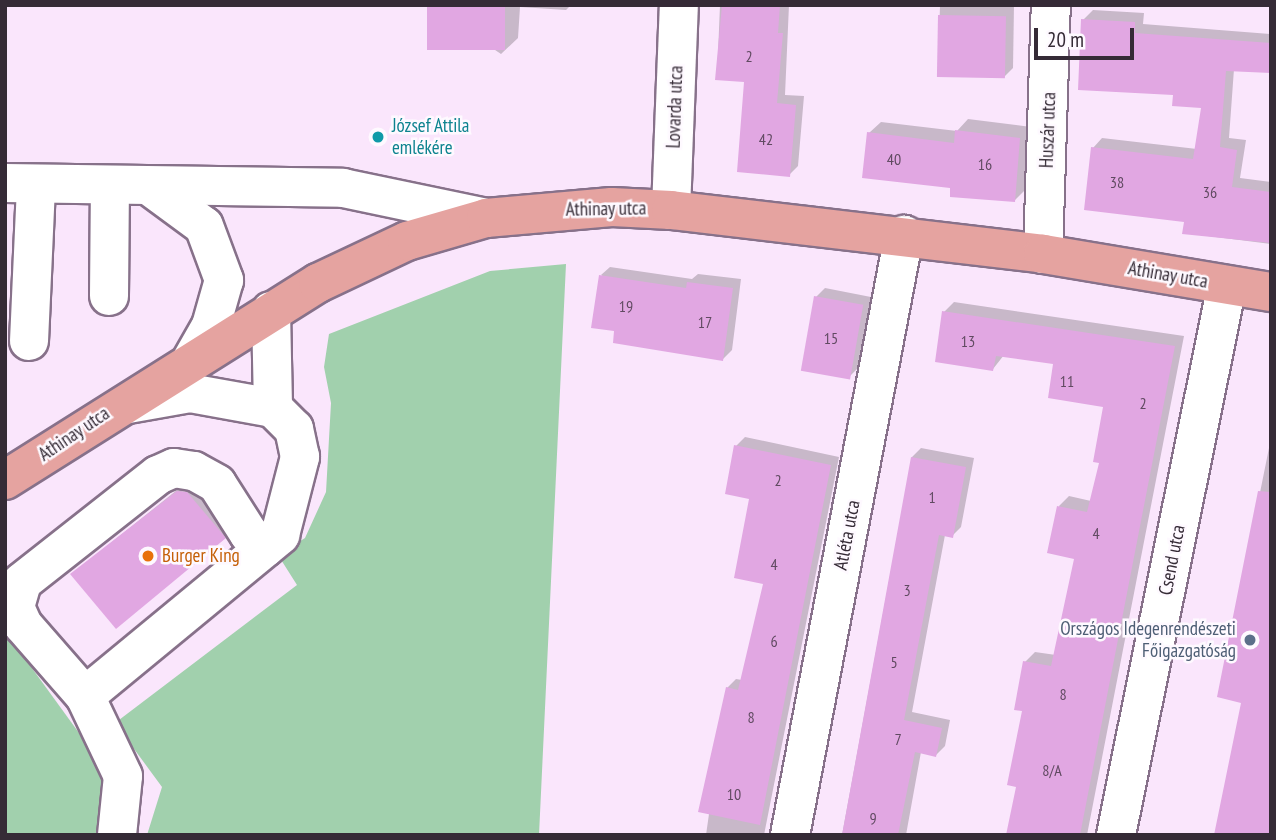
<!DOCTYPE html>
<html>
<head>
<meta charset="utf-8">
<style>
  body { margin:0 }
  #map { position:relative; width:1276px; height:840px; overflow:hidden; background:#fae6fc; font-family:"PT Sans Narrow",sans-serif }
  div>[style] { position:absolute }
  .green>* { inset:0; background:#a1d0ad }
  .shadow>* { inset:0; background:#0003 }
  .building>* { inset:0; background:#e1a7e2; transform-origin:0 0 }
  .roads { filter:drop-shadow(2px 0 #87718a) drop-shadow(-2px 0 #87718a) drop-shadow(0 2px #87718a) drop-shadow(0 -2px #87718a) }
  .minor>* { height:38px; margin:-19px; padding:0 19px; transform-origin:19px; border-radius:19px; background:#fff }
  .major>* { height:38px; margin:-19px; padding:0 19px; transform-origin:19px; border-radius:19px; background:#e5a3a0 }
  .dots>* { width:19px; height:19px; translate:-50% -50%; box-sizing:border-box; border:4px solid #fef9ff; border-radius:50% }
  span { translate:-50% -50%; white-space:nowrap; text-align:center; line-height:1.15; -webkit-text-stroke:5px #fef9ff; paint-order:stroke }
  .number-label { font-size:16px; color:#604a61 }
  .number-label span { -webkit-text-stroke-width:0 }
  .street-label { font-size:19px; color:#352b36 }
  .culture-label { font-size:19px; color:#0d838f }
  .left { translate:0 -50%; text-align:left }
  .food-label { font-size:19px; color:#c56008 }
  .service-label { font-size:19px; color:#4e5e75 }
  .right { translate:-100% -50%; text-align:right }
  .frame { position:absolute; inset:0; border:7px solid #352b36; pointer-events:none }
  .scale { position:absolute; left:1034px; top:28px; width:100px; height:32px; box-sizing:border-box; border:4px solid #352b36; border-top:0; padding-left:9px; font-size:21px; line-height:24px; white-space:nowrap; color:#352b36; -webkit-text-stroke:5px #fef9ff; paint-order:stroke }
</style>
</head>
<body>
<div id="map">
  <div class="green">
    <div style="clip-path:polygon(566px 264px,539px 835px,147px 835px,162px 787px,115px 723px,297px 585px,278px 555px,305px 538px,326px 492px,331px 403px,324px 367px,329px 334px,490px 271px)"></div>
    <div style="clip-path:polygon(5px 631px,103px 766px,111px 783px,105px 835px,5px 835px)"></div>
  </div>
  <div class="shadow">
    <div style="clip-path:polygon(428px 5px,571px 5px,566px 10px,520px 7px,518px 38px,501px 54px)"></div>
    <div style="clip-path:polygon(720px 5px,789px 5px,785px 95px,804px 96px,798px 166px,789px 175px,746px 80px,717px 78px)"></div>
    <div style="clip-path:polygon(940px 5px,1014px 5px,1013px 68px,1004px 77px,938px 75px)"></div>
    <div style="clip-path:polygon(1093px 10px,1144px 13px,1143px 24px,1270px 34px,1271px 26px,1271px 71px,1234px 69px,1229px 138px,1246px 140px,1240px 178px,1271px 182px,1271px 244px,1184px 233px,1186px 221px,1093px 148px,1102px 138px,1197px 149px,1203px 107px,1175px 94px,1083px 20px)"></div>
    <div style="clip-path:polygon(968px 119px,1031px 127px,1026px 189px,1015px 200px,952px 187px,869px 133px,881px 122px,957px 131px)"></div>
    <div style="clip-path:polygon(610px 267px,692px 279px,698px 274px,741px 279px,732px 350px,723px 359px,601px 275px)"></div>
    <div style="clip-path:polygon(825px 288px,871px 297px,857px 369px,848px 378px,816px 297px)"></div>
    <div style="clip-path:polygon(954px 302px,1184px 336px,1087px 835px,1008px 835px,1018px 786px,1025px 662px,1035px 652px,1056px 655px,1076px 558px,1059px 506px,1069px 496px,1091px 501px,1101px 461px,1105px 405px,1055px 363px,1004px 355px,993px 369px,944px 312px)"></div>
    <div style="clip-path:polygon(745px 437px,839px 457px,764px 835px,706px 835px,727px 688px,736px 679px,742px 680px,765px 583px,751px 497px,736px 446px)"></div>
    <div style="clip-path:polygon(1271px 438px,1271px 835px,1243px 701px,1219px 696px)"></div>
    <div style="clip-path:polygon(921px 448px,974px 458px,961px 527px,952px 536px,945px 535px,912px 712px,950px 720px,945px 746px,936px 755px,921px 752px,906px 835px,842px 835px,912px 457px)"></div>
    <div style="clip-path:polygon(192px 478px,237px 524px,224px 537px,72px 574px)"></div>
  </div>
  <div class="building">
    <div style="left:427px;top:5px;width:78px;height:45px"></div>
    <div style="clip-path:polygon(722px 5px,780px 5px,778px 33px,783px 33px,777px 103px,796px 105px,790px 177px,737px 172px,744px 82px,715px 80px)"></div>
    <div style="left:938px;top:15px;width:68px;height:62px;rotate:1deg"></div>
    <div style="clip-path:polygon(1081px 19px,1135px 22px,1135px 33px,1271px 43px,1271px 73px,1226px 71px,1220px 147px,1237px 150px,1232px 187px,1271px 192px,1271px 243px,1182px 234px,1184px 222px,1084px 210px,1091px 147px,1193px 159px,1201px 108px,1172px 106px,1173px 95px,1078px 90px)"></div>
    <div style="clip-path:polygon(955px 130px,1020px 138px,1015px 202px,950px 197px,950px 188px,862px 178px,867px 132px,954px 143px)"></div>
    <div style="clip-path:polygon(599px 275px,686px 288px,687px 282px,733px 288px,723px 361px,613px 343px,614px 331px,591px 328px)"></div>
    <div style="left:814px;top:296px;width:50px;height:76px;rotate:10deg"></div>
    <div style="clip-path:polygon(942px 311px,1175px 346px,1080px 835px,1006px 835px,1016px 787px,1007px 785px,1022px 711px,1014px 710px,1023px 661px,1051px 666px,1074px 559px,1047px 553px,1057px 506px,1087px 512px,1099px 463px,1093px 462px,1103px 407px,1048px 398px,1053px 364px,996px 356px,993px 371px,935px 362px)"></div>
    <div style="clip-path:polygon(734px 445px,831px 465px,760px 825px,698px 812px,726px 687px,738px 690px,763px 584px,734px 578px,749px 499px,725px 494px)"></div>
    <div style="clip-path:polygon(911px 457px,966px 467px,953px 538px,939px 535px,904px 720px,942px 728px,936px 757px,915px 752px,898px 835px,842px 835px)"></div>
    <div style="clip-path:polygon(177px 491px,187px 492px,226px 538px,116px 629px,70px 574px)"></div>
    <div style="clip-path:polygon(1258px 491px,1271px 492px,1271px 835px,1214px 835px,1241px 703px,1217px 697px)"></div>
  </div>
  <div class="roads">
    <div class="minor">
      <div style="left:5px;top:183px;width:338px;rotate:0.8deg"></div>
      <div style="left:343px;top:188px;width:146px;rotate:11.8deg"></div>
      <div style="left:152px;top:188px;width:64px;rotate:36.2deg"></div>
      <div style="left:204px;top:226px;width:58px;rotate:69.7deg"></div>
      <div style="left:224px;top:280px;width:48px;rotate:105.8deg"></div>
      <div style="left:211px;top:326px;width:40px;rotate:119.7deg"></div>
      <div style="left:671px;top:210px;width:205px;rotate:-87.8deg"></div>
      <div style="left:1043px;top:254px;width:249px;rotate:-88.2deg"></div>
      <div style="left:109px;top:296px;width:110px;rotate:-89.5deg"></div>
      <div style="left:271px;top:311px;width:97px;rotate:88.8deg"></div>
      <div style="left:29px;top:341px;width:157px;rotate:-87.4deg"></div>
      <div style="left:85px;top:696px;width:94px;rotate:-131.1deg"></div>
      <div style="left:23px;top:625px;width:20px;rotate:-114deg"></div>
      <div style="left:15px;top:607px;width:26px;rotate:-74deg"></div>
      <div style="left:22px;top:582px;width:173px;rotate:-38.2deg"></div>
      <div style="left:158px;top:475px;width:17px;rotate:-24deg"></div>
      <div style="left:174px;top:468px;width:20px;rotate:9deg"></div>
      <div style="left:194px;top:471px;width:26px;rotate:29deg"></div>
      <div style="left:217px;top:484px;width:59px;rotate:57.4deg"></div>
      <div style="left:249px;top:534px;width:21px;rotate:41deg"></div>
      <div style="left:117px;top:835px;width:59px;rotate:-84.2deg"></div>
      <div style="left:123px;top:776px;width:89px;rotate:-115.4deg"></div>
      <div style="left:85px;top:696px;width:253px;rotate:-39.5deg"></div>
      <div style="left:280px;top:535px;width:81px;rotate:-75.6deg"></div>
      <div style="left:300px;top:457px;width:29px;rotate:-102deg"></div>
      <div style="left:294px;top:429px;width:30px;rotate:-135deg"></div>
      <div style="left:273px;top:408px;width:84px;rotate:-169.8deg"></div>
      <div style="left:190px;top:393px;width:63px;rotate:169.9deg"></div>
      <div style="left:790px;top:835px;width:611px;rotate:-79.24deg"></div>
      <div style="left:1116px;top:835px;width:561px;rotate:-78.59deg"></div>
    </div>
    <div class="major">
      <div style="left:5px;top:480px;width:370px;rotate:-32.2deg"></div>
      <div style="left:318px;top:283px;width:98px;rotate:-25.3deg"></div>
      <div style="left:407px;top:241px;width:82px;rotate:-16.2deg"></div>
      <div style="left:486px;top:218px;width:126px;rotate:-5deg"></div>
      <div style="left:612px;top:207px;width:59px;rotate:2.9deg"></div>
      <div style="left:671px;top:210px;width:375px;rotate:6.7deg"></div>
      <div style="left:1043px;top:254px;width:231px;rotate:9.5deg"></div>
    </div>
  </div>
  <div class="dots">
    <div style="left:378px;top:137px;background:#0f9aa8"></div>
    <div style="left:148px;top:556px;background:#e8710a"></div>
    <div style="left:1250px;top:640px;background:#5c6f8a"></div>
  </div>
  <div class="number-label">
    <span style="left:749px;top:56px">2</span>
    <span style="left:766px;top:139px">42</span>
    <span style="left:894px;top:159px">40</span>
    <span style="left:985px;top:164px">16</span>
    <span style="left:1117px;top:182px">38</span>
    <span style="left:1210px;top:192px">36</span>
    <span style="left:626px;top:306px">19</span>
    <span style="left:705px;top:322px">17</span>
    <span style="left:831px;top:338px">15</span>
    <span style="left:968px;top:341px">13</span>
    <span style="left:1067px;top:381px">11</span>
    <span style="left:1143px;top:403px">2</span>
    <span style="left:778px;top:480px">2</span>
    <span style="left:932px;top:497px">1</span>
    <span style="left:1096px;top:533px">4</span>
    <span style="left:774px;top:564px">4</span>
    <span style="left:907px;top:590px">3</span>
    <span style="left:774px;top:641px">6</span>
    <span style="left:894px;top:662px">5</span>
    <span style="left:1063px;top:694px">8</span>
    <span style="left:751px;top:717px">8</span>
    <span style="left:898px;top:739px">7</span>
    <span style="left:1052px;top:770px">8/A</span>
    <span style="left:734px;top:794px">10</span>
    <span style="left:873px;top:818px">9</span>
  </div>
  <div class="street-label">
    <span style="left:675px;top:107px;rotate:-88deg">Lovarda utca</span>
    <span style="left:1048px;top:130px;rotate:-88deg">Huszár utca</span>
    <span style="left:606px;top:209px;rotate:-1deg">Athinay utca</span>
    <span style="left:1168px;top:275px;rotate:10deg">Athinay utca</span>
    <span style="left:74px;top:434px;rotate:-34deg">Athinay utca</span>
    <span style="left:847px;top:535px;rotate:-79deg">Atléta utca</span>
    <span style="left:1172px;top:560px;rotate:-79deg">Csend utca</span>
  </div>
  <div class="culture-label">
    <span class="left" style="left:392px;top:137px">József Attila<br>emlékére</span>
  </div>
  <div class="food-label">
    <span class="left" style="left:162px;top:556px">Burger King</span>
  </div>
  <div class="service-label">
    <span class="right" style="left:1236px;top:640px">Országos Idegenrendészeti<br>Főigazgatóság</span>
  </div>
  <div class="frame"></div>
  <div class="scale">20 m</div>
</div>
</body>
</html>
